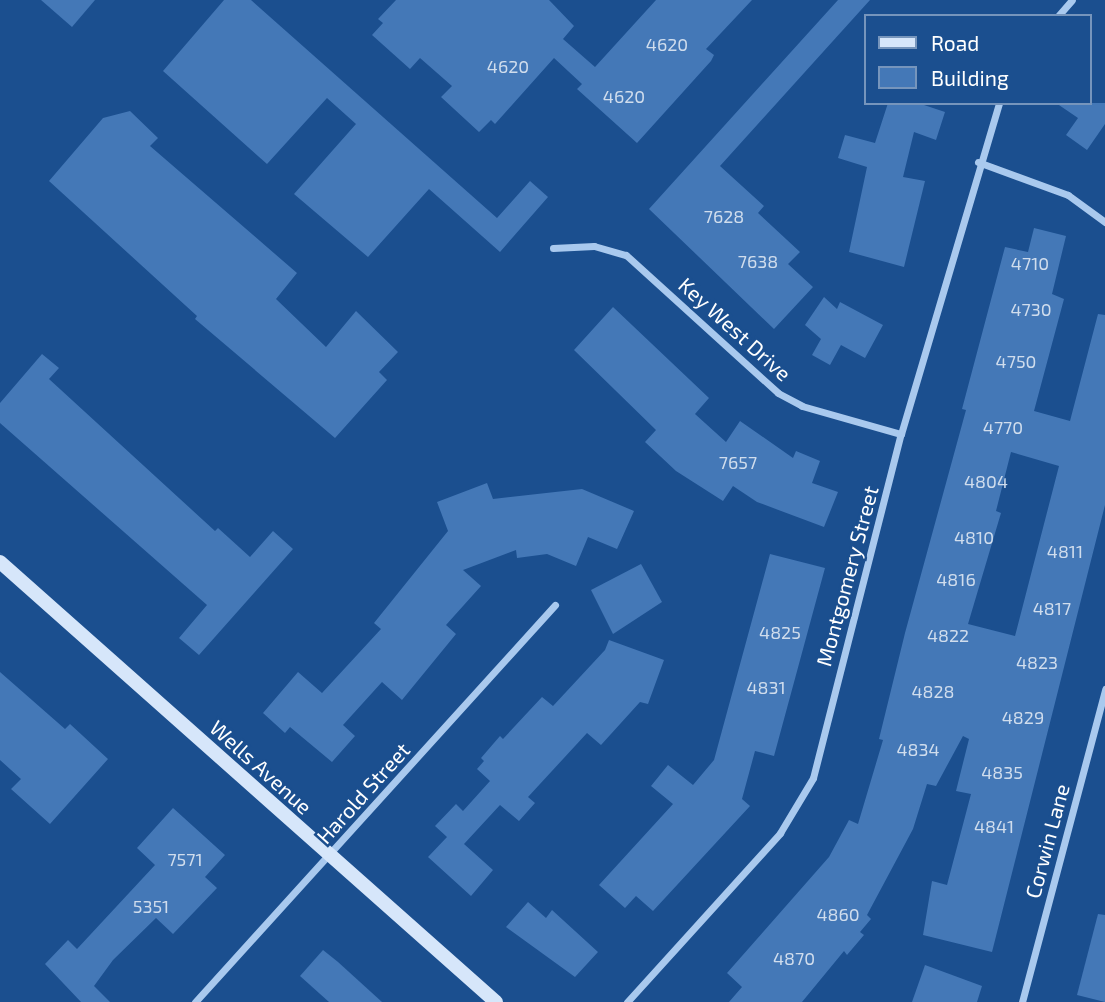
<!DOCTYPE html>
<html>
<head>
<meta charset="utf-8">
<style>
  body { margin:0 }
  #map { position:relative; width:1105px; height:1002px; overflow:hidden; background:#1b4f8f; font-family:"Exo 2",sans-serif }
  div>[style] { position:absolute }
  .building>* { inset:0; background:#4478b7 }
  .street>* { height:7px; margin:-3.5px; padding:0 3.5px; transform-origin:3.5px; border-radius:3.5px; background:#a9c9ee }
  .secondary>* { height:14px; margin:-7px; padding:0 7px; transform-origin:7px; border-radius:7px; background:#d6e6fa }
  span { translate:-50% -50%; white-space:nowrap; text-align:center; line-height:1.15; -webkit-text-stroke:5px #1b4f8f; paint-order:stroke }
  .number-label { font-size:18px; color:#d0dded }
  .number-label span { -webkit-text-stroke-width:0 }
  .street-label { font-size:21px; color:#fff }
  .legend { position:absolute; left:864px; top:14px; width:228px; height:91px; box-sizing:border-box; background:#1b4f8f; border:2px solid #7695bc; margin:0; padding:9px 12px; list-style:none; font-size:21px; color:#fff }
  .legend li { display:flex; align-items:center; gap:14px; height:35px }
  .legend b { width:35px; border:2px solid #7695bc }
</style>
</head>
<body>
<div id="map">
  <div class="building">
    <div style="clip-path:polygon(41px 0,95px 0,72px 27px)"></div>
    <div style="clip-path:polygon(224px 0,251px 0,497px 218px,530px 181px,548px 197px,500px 252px,429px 189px,368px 257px,294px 194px,356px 124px,327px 98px,267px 164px,163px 71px)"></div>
    <div style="clip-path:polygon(396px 0,549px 0,574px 26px,563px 39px,595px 67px,656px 0,752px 0,706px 49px,714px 55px,711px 61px,637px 143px,577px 89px,582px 84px,554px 58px,495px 124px,491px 120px,479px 132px,441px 97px,452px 86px,420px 58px,410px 69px,372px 35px,383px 23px,378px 19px)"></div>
    <div style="clip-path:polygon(838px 0,870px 0,720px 166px,764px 206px,758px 213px,800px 252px,788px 264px,813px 287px,774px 329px,649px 209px)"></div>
    <div style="clip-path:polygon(888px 103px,918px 103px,945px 112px,936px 140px,914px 132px,903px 177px,925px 181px,904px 267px,849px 252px,867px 167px,838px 158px,845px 135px,875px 143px)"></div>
    <div style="clip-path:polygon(1056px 103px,1105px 103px,1105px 124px,1087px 150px,1066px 135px,1078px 118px)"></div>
    <div style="clip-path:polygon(130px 111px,158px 138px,150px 146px,297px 273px,276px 299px,326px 347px,356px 311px,398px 352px,379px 372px,387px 380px,335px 438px,195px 319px,197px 316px,49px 181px,103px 118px)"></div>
    <div style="clip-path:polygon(evenodd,1034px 228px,1066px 236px,1052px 294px,1064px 299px,1034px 411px,1070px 421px,1098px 314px,1105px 315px,1105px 505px,992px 952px,923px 935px,932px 881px,947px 885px,971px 794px,956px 791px,969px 739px,963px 736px,936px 786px,927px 784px,913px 829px,867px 915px,871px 919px,860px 932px,864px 935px,847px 955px,844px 951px,802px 1002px,729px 1002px,742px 987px,727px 973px,829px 857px,849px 820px,858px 824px,883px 740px,879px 739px,905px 633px,966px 410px,962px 409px,1005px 247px,1028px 252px,1034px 228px,1011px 452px,1059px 466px,1015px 636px,968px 624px,1001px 513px,996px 511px,1011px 452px)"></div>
    <div style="clip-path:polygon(824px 297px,837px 309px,840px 302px,883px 325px,865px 358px,841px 345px,830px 365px,812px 355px,821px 339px,805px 325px)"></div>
    <div style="clip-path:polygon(613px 307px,709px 398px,695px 414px,726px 442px,740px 421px,793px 458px,796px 451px,820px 461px,812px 483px,838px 492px,824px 527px,757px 502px,733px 486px,723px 501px,676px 471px,645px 442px,656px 430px,574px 350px)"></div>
    <div style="clip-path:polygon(42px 354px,59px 368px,49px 379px,215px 531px,218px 528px,250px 557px,273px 531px,293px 549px,199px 655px,179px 638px,207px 605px,0 423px,0 403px)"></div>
    <div style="clip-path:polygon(487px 483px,493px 499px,582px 489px,634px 511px,617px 549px,588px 537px,576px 566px,547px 554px,517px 558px,516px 550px,463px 570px,481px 586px,446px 625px,456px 634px,402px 700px,382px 682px,343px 725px,355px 736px,332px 762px,290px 727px,285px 733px,263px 713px,298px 672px,322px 693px,381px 629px,374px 623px,448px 531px,437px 502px)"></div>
    <div style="clip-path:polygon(770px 554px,825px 568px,774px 756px,755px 751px,742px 799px,750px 806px,653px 911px,636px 896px,625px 908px,599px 885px,673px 804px,651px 786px,668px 765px,693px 785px,714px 760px)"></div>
    <div style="clip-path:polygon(641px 564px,662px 602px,613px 634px,591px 590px)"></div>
    <div style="clip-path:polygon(609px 640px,664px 660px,648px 704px,640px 702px,601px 745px,587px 733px,528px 797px,535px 803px,519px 821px,500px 805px,464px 844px,493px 870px,471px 896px,428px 857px,447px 837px,435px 826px,456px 804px,463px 811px,490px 781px,477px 769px,484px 761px,481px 758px,500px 736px,503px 739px,542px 697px,553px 706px,605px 650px)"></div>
    <div style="clip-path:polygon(0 672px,65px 729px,70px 724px,108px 759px,50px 824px,11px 789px,21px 779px,0 760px)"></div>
    <div style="clip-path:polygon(173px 808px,225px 855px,205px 877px,217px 888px,173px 934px,156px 918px,113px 960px,94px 986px,110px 1002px,81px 1002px,45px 964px,68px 940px,77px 949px,155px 865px,137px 848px)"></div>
    <div style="clip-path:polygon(528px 902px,546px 918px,552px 910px,598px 952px,575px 977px,506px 927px)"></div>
    <div style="clip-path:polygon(1098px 914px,1105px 915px,1105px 1002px,1077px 995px)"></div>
    <div style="clip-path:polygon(323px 950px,338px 962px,382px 1002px,329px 1002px,300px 976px)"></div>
    <div style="clip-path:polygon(925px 965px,982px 986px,977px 1002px,912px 1002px)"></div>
  </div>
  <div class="street">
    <div style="left:1058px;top:16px;width:21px;rotate:-49deg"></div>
    <div style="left:978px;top:162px;width:96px;rotate:20.1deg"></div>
    <div style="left:1068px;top:195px;width:46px;rotate:36.1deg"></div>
    <div style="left:553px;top:248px;width:41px;rotate:-2.8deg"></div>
    <div style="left:594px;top:246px;width:33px;rotate:16deg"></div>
    <div style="left:626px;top:255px;width:205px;rotate:42.2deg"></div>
    <div style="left:778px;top:393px;width:27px;rotate:28deg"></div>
    <div style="left:802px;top:406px;width:103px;rotate:15.8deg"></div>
    <div style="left:195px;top:1002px;width:536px;rotate:-47.8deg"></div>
    <div style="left:627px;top:1002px;width:228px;rotate:-47.8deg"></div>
    <div style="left:780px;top:833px;width:64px;rotate:-59deg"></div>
    <div style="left:813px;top:778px;width:355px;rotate:-75.7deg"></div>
    <div style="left:901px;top:434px;width:345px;rotate:-73.5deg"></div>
    <div style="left:1022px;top:1002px;width:324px;rotate:-75.1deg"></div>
  </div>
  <div class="secondary">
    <div style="left:0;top:562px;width:663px;rotate:41.58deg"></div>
  </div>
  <div class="number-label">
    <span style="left:667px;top:44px">4620</span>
    <span style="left:508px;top:66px">4620</span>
    <span style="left:624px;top:96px">4620</span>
    <span style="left:724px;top:216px">7628</span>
    <span style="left:758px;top:261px">7638</span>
    <span style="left:1030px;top:263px">4710</span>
    <span style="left:1031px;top:309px">4730</span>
    <span style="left:1016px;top:361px">4750</span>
    <span style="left:1003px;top:427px">4770</span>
    <span style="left:738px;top:462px">7657</span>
    <span style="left:986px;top:481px">4804</span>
    <span style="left:974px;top:537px">4810</span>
    <span style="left:1065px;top:551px">4811</span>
    <span style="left:956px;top:579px">4816</span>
    <span style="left:1052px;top:608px">4817</span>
    <span style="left:780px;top:632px">4825</span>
    <span style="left:948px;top:635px">4822</span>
    <span style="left:1037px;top:662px">4823</span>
    <span style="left:766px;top:687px">4831</span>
    <span style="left:933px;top:691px">4828</span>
    <span style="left:1023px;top:717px">4829</span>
    <span style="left:918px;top:749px">4834</span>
    <span style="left:1002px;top:772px">4835</span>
    <span style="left:994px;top:826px">4841</span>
    <span style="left:185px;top:859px">7571</span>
    <span style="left:151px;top:906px">5351</span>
    <span style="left:838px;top:914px">4860</span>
    <span style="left:794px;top:958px">4870</span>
  </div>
  <div class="street-label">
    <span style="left:735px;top:329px;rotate:42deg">Key West Drive</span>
    <span style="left:847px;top:576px;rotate:-75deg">Montgomery Street</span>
    <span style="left:261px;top:767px;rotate:42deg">Wells Avenue</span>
    <span style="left:363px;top:793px;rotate:-48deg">Harold Street</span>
    <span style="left:1047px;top:841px;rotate:-75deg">Corwin Lane</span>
  </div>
  <ul class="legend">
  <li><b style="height:9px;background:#d6e6fa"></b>Road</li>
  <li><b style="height:19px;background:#4478b7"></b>Building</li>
  </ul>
</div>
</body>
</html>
